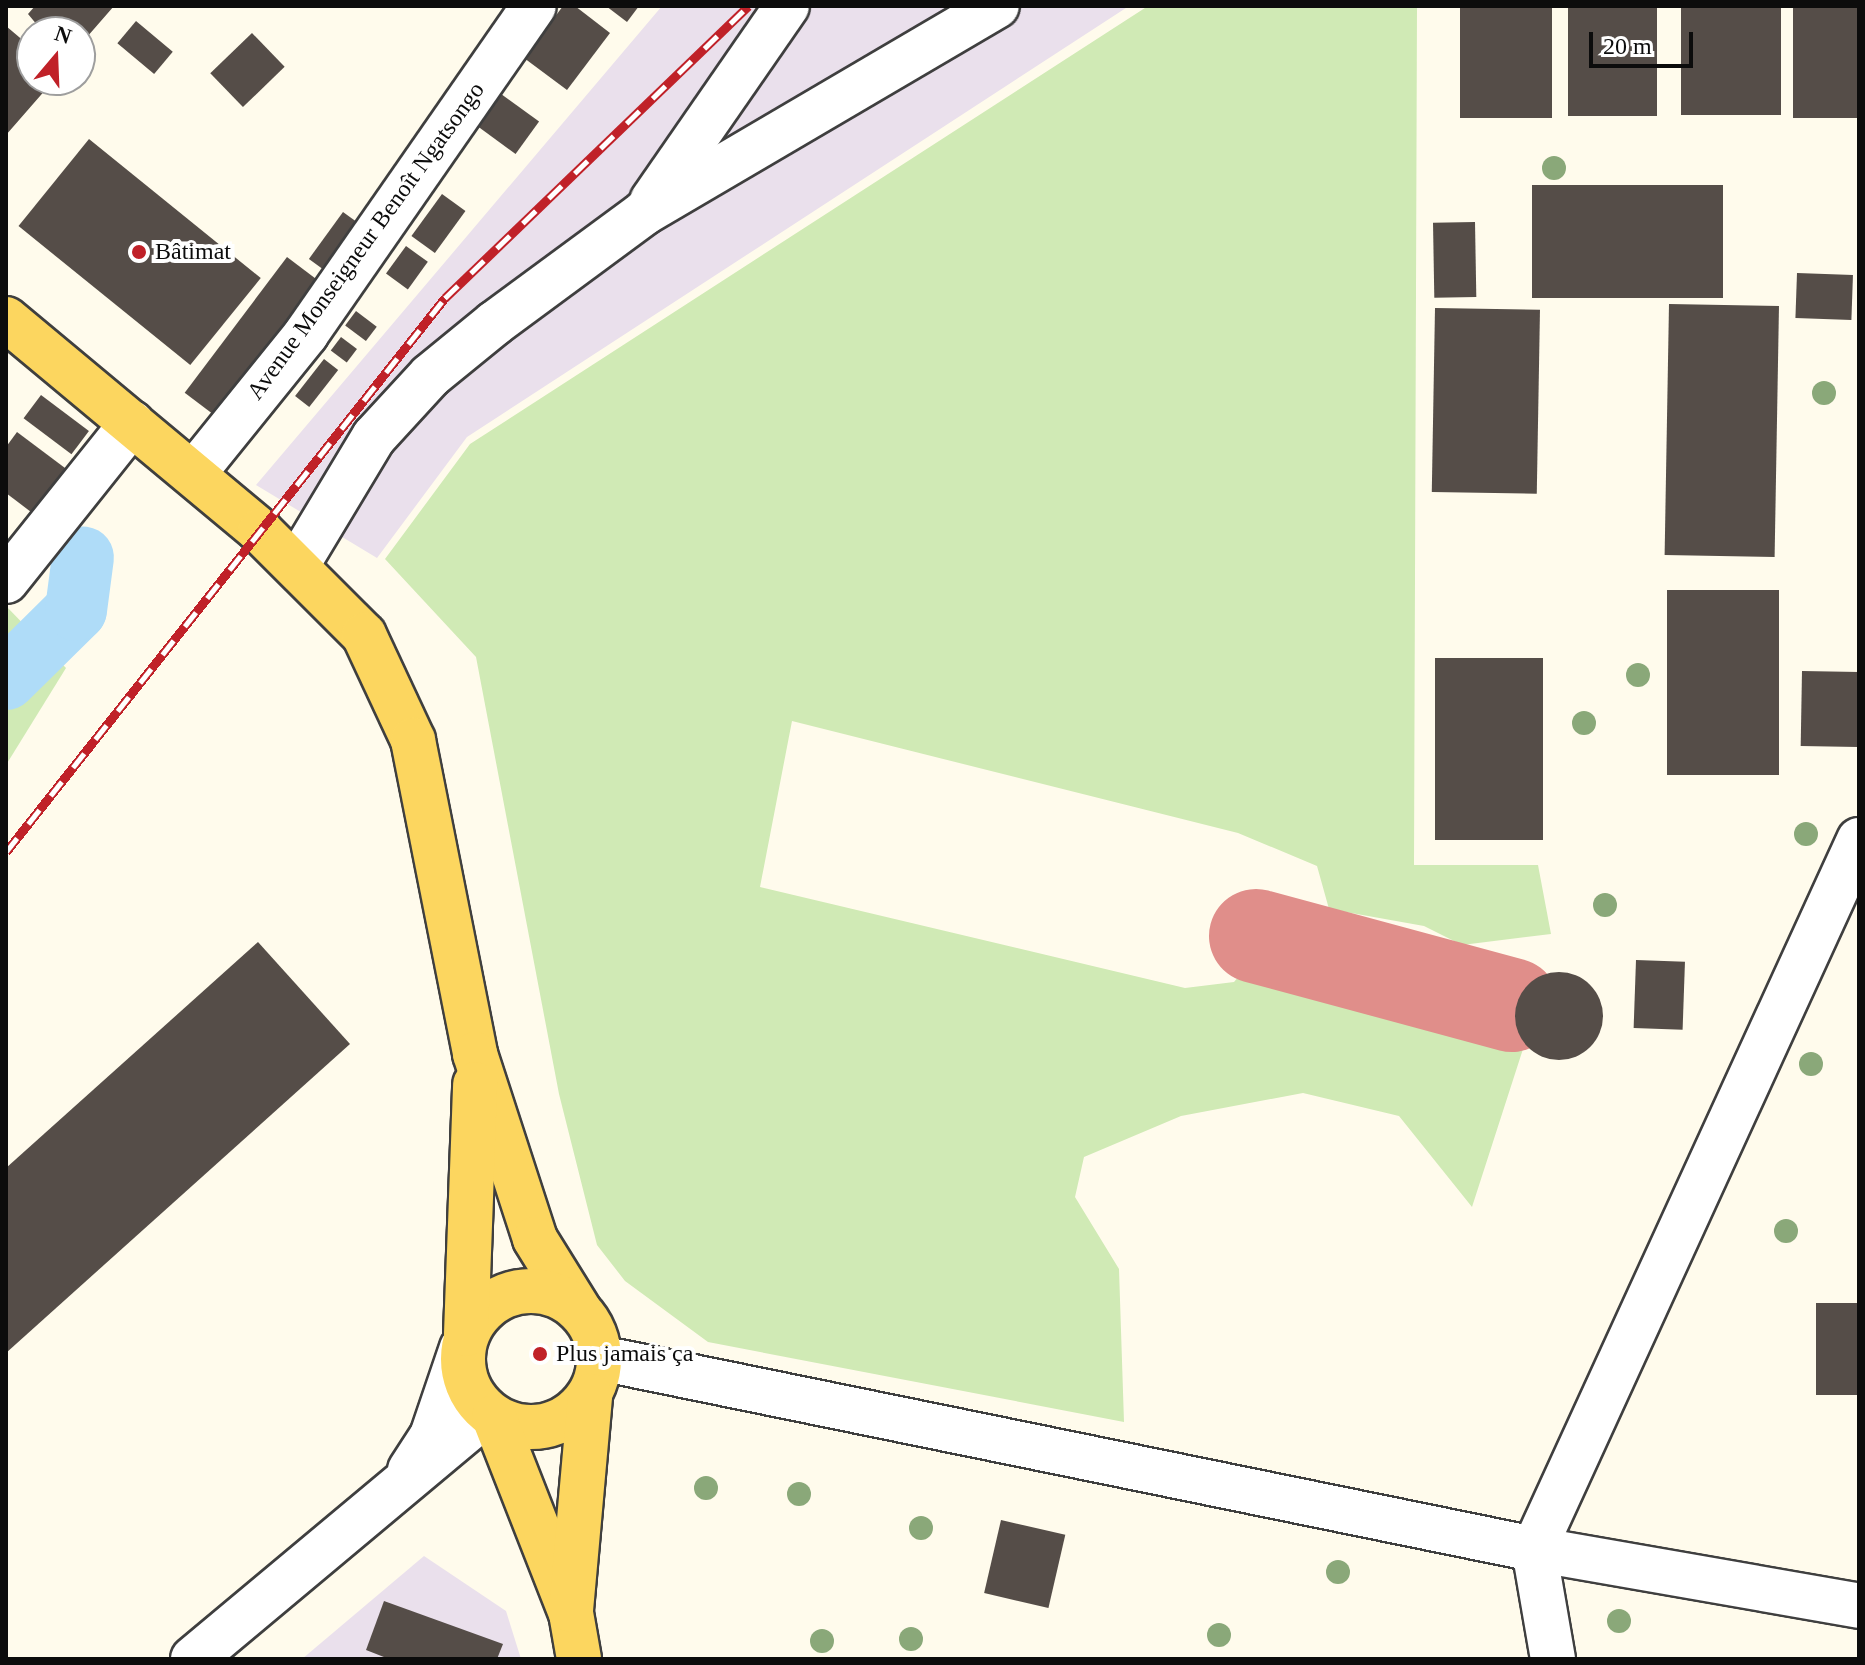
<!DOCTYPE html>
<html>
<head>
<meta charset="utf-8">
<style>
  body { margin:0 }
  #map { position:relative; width:1865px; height:1665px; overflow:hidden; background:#fffbec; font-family:Georgia,serif }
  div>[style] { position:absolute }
  .industrial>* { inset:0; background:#eae0ec }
  .green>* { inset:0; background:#d0eab5 }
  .river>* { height:62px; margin:-31px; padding:0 31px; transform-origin:31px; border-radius:31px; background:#afdcf8 }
  .taxiway>* { height:94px; margin:-47px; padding:0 47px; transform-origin:47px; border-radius:47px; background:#e08e8a }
  .building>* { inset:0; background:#554d48; transform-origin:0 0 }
  .round { border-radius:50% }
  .roads { filter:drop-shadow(2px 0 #3f3f3f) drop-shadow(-2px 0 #3f3f3f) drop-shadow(0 2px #3f3f3f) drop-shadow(0 -2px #3f3f3f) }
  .minor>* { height:44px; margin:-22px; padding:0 22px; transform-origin:22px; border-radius:22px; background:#fff }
  .major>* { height:44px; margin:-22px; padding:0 22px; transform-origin:22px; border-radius:22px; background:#fcd65f }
  .major>.ring { margin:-22px; padding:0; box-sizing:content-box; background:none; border:44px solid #fcd65f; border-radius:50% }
  .rail>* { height:9px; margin-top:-4.5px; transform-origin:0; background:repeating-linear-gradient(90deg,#fff 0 18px,#c02128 0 36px); box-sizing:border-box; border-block:2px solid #c02128 }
  .trees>* { width:24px; height:24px; margin:-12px; border-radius:50%; background:#8aa879 }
  .dots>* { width:22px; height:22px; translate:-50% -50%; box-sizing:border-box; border:4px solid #fff; border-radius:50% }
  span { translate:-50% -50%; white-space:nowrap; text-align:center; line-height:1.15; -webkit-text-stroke:8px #fff; paint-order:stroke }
  .street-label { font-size:24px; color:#0c0c0c }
  .poi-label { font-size:24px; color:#0c0c0c }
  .left { translate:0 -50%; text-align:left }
  .frame { position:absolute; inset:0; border:8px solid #0c0c0c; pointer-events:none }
  .north { position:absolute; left:16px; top:16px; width:80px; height:80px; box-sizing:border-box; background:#fff; border:2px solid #9e9e9e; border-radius:50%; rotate:19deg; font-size:22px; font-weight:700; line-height:32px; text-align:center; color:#0c0c0c }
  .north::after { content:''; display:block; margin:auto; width:28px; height:36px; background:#c02128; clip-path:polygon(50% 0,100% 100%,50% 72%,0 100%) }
  .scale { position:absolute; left:1589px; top:32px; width:104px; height:36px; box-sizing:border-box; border:4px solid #0c0c0c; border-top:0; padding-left:10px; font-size:24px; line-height:28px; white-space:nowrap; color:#0c0c0c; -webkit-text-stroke:6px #fff; paint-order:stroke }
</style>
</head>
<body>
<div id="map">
  <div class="industrial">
    <div style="clip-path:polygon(662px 6px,1129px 6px,467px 437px,377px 558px,256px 485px)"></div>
    <div style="clip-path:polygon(424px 1556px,506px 1611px,521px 1659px,302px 1659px)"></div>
  </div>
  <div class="green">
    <div style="clip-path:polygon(1148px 6px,1417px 6px,1414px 865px,1538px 865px,1551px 934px,1462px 945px,1424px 926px,1329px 909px,1317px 866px,1238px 833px,792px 721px,760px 887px,1185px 988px,1234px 982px,1259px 952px,1499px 1013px,1523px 1049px,1472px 1207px,1399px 1116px,1303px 1093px,1181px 1116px,1084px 1157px,1075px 1197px,1119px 1269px,1124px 1422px,708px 1342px,625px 1281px,597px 1245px,559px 1094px,476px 657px,385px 559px,470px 444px)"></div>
    <div style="clip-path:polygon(6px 606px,66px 668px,6px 765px)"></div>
  </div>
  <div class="river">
    <div style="left:6px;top:679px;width:98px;rotate:-44.6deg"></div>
    <div style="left:76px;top:610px;width:53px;rotate:-82.5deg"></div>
  </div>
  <div class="taxiway">
    <div style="left:1256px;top:936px;width:265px;rotate:15.1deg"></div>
  </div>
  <div class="building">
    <div style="clip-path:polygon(35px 6px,114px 6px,80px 45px,80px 32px,43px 32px,28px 14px)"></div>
    <div style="clip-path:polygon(563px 6px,575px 6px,610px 33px,567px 90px,524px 58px)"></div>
    <div style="clip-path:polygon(606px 6px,639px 6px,627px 22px)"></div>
    <div style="left:1460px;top:6px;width:92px;height:112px"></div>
    <div style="left:1568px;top:6px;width:89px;height:110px"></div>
    <div style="left:1681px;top:6px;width:100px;height:109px"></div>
    <div style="left:1793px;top:6px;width:66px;height:112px"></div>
    <div style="left:136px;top:21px;width:48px;height:29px;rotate:40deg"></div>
    <div style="clip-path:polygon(6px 26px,32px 48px,32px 80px,54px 80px,6px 135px)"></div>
    <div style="left:252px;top:33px;width:47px;height:58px;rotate:46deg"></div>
    <div style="left:497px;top:91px;width:52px;height:40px;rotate:36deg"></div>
    <div style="left:89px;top:139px;width:221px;height:112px;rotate:39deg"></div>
    <div style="left:1532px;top:185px;width:191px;height:113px"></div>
    <div style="left:442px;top:194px;width:29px;height:52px;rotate:36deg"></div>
    <div style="left:343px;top:212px;width:29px;height:58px;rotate:36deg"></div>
    <div style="left:1475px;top:222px;width:75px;height:42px;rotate:89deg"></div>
    <div style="left:406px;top:246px;width:27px;height:34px;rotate:36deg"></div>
    <div style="left:287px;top:257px;width:51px;height:170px;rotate:37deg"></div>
    <div style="left:1797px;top:273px;width:56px;height:45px;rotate:2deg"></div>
    <div style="left:1669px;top:304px;width:110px;height:251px;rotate:1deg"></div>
    <div style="left:1435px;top:308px;width:105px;height:184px;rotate:1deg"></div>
    <div style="left:356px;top:311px;width:26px;height:18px;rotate:37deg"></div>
    <div style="left:341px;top:337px;width:20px;height:17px;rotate:37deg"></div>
    <div style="left:324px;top:359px;width:18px;height:47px;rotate:38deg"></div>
    <div style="left:41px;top:395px;width:60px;height:29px;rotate:37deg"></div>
    <div style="clip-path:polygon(17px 432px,69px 471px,35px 515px,6px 493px,6px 447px)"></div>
    <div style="left:1667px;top:590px;width:112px;height:185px"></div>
    <div style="left:1435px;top:658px;width:108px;height:182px"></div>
    <div style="left:1802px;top:671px;width:57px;height:75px;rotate:1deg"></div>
    <div style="clip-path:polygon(258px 942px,350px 1044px,6px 1353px,6px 1168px)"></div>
    <div style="left:1636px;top:960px;width:49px;height:68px;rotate:2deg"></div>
    <div class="round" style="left:1515px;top:972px;width:88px;height:88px"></div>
    <div style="left:1816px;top:1303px;width:43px;height:92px"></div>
    <div style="left:1001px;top:1520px;width:66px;height:75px;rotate:13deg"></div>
    <div style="clip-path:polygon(384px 1601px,503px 1644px,497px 1659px,389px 1659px,366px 1650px)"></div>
  </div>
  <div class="roads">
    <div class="minor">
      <div style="left:652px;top:201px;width:237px;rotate:-55.3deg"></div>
      <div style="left:194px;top:473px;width:179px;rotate:-51.1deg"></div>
      <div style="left:306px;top:334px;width:399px;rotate:-55.2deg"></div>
      <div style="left:297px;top:565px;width:149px;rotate:-59deg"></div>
      <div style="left:374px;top:437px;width:83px;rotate:-47.4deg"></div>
      <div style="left:430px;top:376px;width:84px;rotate:-39.2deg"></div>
      <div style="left:495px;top:323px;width:185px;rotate:-36.4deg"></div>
      <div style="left:644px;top:213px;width:409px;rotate:-30.4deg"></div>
      <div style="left:6px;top:581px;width:202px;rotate:-51.4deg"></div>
      <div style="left:600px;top:1358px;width:953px;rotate:11.56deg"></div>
      <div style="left:1534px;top:1549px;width:330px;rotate:9.9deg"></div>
      <div style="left:410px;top:1470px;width:40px;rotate:-57.1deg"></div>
      <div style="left:432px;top:1436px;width:93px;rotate:-71.2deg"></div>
      <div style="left:193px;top:1659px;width:383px;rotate:-39.9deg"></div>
      <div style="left:1553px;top:1659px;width:112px;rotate:-99.8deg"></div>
      <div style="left:1534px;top:1549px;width:780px;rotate:-65.37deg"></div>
    </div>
    <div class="major">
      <div style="left:6px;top:319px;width:331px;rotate:39.8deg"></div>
      <div style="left:260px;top:531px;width:147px;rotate:45deg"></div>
      <div style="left:364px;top:635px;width:116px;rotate:65deg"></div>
      <div style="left:413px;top:740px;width:320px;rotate:78.8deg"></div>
      <div style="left:475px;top:1054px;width:194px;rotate:72deg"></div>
      <div style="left:535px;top:1239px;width:84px;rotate:58.2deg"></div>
      <div class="ring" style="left:463px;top:1291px;width:92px;height:92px"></div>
      <div style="left:466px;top:1334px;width:250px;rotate:-87.9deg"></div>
      <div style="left:494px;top:1417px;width:211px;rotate:68.6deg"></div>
      <div style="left:571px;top:1613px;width:47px;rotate:80.1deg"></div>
      <div style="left:571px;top:1610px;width:215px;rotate:-84.9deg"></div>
    </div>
  </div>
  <div class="rail">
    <div style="left:6px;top:852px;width:707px;rotate:-51.61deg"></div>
    <div style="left:445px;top:298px;width:421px;rotate:-43.9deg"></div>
  </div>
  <div class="trees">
    <div style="left:1554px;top:168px"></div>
    <div style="left:1824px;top:393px"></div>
    <div style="left:1638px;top:675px"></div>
    <div style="left:1584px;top:723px"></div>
    <div style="left:1806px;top:834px"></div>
    <div style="left:1605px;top:905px"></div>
    <div style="left:1811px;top:1064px"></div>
    <div style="left:1786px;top:1231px"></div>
    <div style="left:706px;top:1488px"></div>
    <div style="left:799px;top:1494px"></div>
    <div style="left:921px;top:1528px"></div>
    <div style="left:1338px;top:1572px"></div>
    <div style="left:1619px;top:1621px"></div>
    <div style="left:1219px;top:1635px"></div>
    <div style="left:911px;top:1639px"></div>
    <div style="left:822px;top:1641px"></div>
  </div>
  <div class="dots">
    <div style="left:139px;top:252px;background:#c02128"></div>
    <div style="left:540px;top:1354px;background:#c02128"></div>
  </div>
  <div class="street-label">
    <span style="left:366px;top:241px;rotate:-54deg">Avenue Monseigneur Benoît Ngatsongo</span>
  </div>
  <div class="poi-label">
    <span class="left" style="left:155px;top:252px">Bâtimat</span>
    <span class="left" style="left:556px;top:1354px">Plus jamais ça</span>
  </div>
  <div class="frame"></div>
  <div class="north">N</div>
  <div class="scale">20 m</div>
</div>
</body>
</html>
